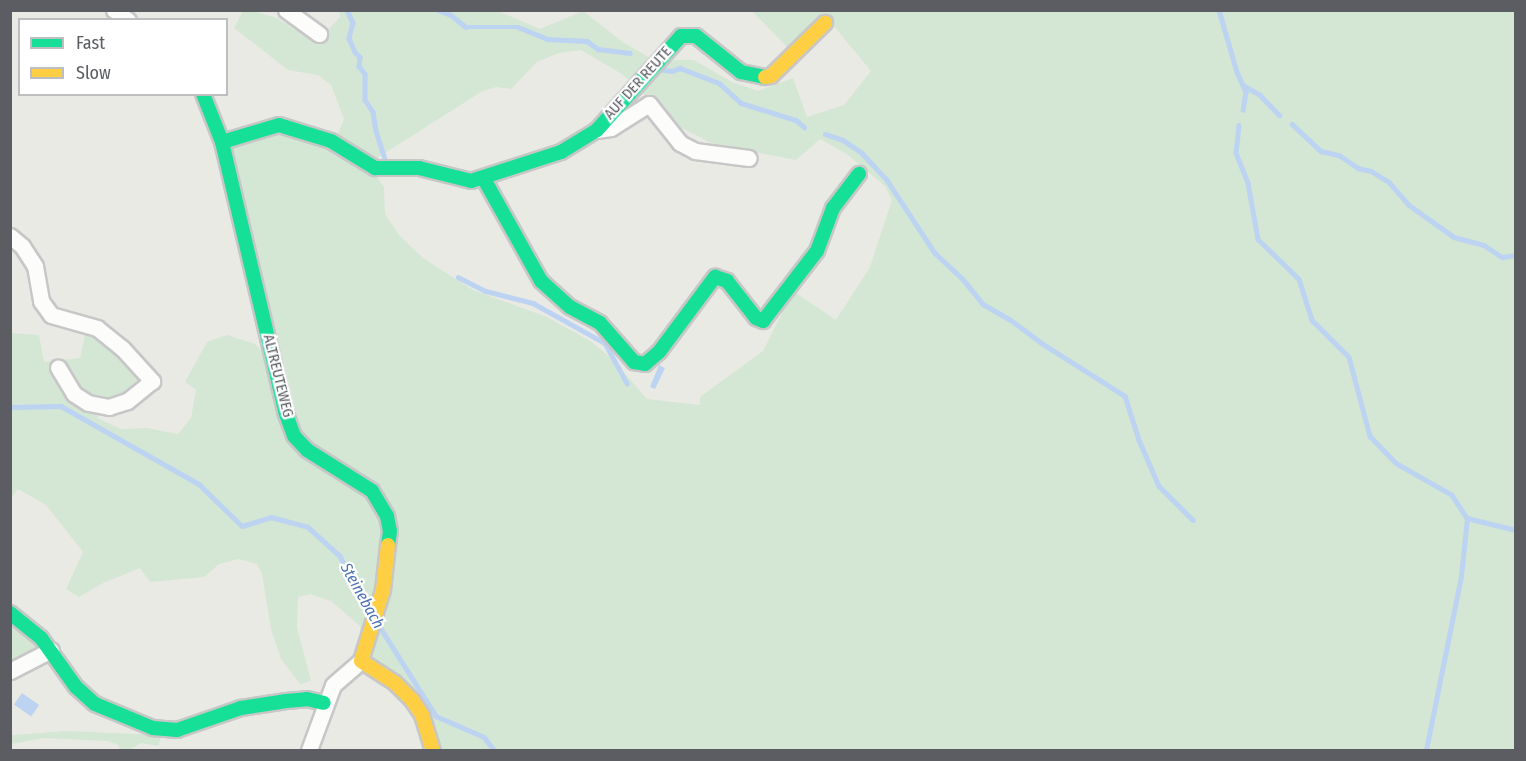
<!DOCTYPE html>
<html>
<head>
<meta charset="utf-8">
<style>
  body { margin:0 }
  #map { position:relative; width:1526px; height:761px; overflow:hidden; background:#eaeae5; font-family:"Fira Sans Condensed",sans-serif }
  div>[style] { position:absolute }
  .green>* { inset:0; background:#d4e6d4 }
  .water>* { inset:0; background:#bcd3f2; transform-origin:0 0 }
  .stream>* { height:4.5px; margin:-2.25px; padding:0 2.25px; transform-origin:2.25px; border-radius:2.25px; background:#bcd3f2 }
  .roads { filter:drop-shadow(2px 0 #c7c7c7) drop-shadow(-2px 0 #c7c7c7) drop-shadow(0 2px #c7c7c7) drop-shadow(0 -2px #c7c7c7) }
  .street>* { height:15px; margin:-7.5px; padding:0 7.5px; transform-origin:7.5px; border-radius:7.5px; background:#fcfcfb }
  .fast>* { height:14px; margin:-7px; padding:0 7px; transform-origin:7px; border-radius:7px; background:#16e098 }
  .slow>* { height:14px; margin:-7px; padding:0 7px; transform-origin:7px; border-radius:7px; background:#ffcf43 }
  span { translate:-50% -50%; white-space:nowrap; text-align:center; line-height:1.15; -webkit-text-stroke:4.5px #fff; paint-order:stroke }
  .street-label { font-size:15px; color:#5b5d62 }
  .water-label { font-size:16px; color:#4e72b7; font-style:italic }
  .frame { position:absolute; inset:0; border:12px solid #5b5d62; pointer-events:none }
  .legend { position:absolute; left:18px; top:18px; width:210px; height:78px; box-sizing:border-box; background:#fff; border:2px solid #bdbec0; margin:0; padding:8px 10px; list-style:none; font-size:18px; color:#5b5d62 }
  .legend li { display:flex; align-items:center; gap:12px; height:30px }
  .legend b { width:30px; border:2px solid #bdbec0 }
</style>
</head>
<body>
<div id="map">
  <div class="green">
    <div style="clip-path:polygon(243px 11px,253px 11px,277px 18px,312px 41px,326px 32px,340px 17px,339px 11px,498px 11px,540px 29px,583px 11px,624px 43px,654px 60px,694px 60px,732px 82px,758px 91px,793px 78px,807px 117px,844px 105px,871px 71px,833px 25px,790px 50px,752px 11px,1515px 11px,1515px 750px,440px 750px,367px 660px,360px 626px,331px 601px,310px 594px,298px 597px,297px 628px,311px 681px,300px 684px,281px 659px,271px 629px,262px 574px,257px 564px,239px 559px,219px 564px,204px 577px,150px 582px,140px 568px,103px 583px,79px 597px,66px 589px,83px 552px,46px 505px,18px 489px,11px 498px,11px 333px,39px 335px,44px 362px,80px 358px,86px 331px,117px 350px,141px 376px,97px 418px,121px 429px,147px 428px,178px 434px,191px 418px,196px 390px,185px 382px,207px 342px,227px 335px,255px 344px,264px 354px,229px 146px,277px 131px,332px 146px,375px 174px,384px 187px,385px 214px,399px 235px,423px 258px,473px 290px,547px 317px,592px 342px,612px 359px,647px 399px,700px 405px,700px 397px,763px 351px,793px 291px,836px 320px,870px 267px,892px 200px,885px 186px,848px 155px,820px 139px,796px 160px,713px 144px,678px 126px,622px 74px,581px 50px,559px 53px,537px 62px,511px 89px,496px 87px,481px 92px,374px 160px,336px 138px,344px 119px,331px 85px,318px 75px,288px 70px,234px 28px)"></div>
    <div style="clip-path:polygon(10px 618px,37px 645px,28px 658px,10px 666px)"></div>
    <div style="clip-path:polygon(10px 731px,13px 735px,67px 731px,162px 735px,158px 746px,141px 743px,129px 750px,119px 750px,119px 745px,107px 741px,44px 738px,11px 744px)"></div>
  </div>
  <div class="water">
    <div style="clip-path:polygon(659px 365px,665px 368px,655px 389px,650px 387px)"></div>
    <div style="left:22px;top:693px;width:21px;height:14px;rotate:35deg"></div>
  </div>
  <div class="stream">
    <div style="left:347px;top:10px;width:14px;rotate:65deg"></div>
    <div style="left:353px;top:23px;width:16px;rotate:105deg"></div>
    <div style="left:349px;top:38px;width:15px;rotate:67deg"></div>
    <div style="left:355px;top:52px;width:7px;rotate:45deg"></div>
    <div style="left:360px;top:57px;width:9px;rotate:96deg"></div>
    <div style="left:359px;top:66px;width:10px;rotate:53deg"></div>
    <div style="left:365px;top:74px;width:26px;rotate:90deg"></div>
    <div style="left:365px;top:100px;width:14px;rotate:56deg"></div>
    <div style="left:373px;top:112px;width:19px;rotate:81deg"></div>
    <div style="left:376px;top:131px;width:29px;rotate:72deg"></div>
    <div style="left:438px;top:10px;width:14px;rotate:21deg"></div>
    <div style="left:451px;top:15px;width:19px;rotate:39deg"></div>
    <div style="left:466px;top:27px;width:52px"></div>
    <div style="left:518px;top:27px;width:31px;rotate:22deg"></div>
    <div style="left:547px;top:39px;width:40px;rotate:2.9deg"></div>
    <div style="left:587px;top:41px;width:14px;rotate:36deg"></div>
    <div style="left:598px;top:49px;width:32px;rotate:7deg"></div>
    <div style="left:1219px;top:10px;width:65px;rotate:73.8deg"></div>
    <div style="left:1237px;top:72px;width:22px;rotate:66deg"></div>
    <div style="left:1246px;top:92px;width:18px;rotate:99deg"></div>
    <div style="left:658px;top:69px;width:14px;rotate:8deg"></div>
    <div style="left:672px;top:71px;width:9px;rotate:-21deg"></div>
    <div style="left:680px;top:68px;width:42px;rotate:21deg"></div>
    <div style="left:719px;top:83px;width:30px;rotate:42deg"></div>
    <div style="left:741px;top:103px;width:58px;rotate:17.2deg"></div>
    <div style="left:796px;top:120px;width:11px;rotate:41deg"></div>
    <div style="left:1243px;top:85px;width:20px;rotate:30deg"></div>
    <div style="left:1260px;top:95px;width:28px;rotate:46deg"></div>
    <div style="left:1292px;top:124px;width:40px;rotate:43deg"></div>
    <div style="left:1321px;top:151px;width:18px;rotate:13deg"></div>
    <div style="left:1339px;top:155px;width:23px;rotate:34deg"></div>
    <div style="left:1358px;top:168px;width:13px;rotate:13deg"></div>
    <div style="left:1371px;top:171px;width:21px;rotate:31deg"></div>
    <div style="left:1389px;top:182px;width:30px;rotate:49deg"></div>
    <div style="left:1409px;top:205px;width:55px;rotate:35.4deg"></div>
    <div style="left:1454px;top:237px;width:31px;rotate:15deg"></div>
    <div style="left:1484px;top:245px;width:22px;rotate:34deg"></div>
    <div style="left:1502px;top:257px;width:14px;rotate:-8deg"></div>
    <div style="left:1239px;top:125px;width:28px;rotate:96deg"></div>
    <div style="left:1236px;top:153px;width:32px;rotate:68deg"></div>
    <div style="left:1248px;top:183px;width:57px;rotate:79.9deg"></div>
    <div style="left:1258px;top:239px;width:57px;rotate:44.3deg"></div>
    <div style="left:1299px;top:279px;width:43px;rotate:72.4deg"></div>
    <div style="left:1312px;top:320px;width:52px;rotate:45deg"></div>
    <div style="left:1349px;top:357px;width:82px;rotate:75.1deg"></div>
    <div style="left:1370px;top:436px;width:37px;rotate:46deg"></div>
    <div style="left:1396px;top:463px;width:64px;rotate:29.7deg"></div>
    <div style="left:1452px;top:495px;width:27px;rotate:57deg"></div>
    <div style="left:1467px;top:518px;width:50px;rotate:13.8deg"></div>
    <div style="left:825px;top:134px;width:19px;rotate:18deg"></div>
    <div style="left:843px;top:140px;width:23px;rotate:34deg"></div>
    <div style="left:862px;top:153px;width:37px;rotate:47deg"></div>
    <div style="left:887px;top:180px;width:87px;rotate:56.7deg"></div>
    <div style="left:935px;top:253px;width:37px;rotate:43deg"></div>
    <div style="left:962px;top:278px;width:33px;rotate:51deg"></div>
    <div style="left:983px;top:304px;width:32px;rotate:30deg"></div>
    <div style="left:1011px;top:320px;width:40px;rotate:37deg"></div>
    <div style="left:1043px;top:344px;width:97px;rotate:32.4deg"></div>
    <div style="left:1125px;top:396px;width:46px;rotate:72.3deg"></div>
    <div style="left:1139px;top:440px;width:50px;rotate:66.5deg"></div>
    <div style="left:1159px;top:486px;width:48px;rotate:45deg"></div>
    <div style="left:458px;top:277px;width:31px;rotate:27deg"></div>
    <div style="left:486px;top:291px;width:49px;rotate:14.3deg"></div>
    <div style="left:533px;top:303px;width:82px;rotate:29.1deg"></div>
    <div style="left:605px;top:343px;width:46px;rotate:61.2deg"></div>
    <div style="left:10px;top:407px;width:51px;rotate:-1.1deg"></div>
    <div style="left:61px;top:406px;width:159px;rotate:29.5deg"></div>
    <div style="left:199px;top:484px;width:60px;rotate:44.3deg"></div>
    <div style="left:242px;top:526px;width:30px;rotate:-17deg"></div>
    <div style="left:271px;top:517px;width:38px;rotate:15deg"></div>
    <div style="left:308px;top:527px;width:43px;rotate:42.2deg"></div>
    <div style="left:340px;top:556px;width:64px;rotate:61.8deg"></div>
    <div style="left:380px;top:627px;width:105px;rotate:57.8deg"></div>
    <div style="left:436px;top:716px;width:52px;rotate:23.6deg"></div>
    <div style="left:484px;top:737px;width:16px;rotate:52deg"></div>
    <div style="left:1426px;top:750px;width:177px;rotate:-78.6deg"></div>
    <div style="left:1461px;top:576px;width:58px;rotate:-84.1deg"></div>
  </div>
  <div class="roads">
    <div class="street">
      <div style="left:114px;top:10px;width:17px;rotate:36deg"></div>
      <div style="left:286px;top:10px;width:41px;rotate:36deg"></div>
      <div style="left:597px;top:130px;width:14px;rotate:-8deg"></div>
      <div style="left:611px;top:128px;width:45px;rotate:-32.3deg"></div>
      <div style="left:649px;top:104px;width:50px;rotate:51.5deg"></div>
      <div style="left:680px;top:143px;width:17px;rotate:28deg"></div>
      <div style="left:695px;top:151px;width:54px;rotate:7.4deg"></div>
      <div style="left:10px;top:236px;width:16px;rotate:40deg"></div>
      <div style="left:22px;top:246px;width:24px;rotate:57deg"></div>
      <div style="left:35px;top:266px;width:36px;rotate:80deg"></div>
      <div style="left:41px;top:301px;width:17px;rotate:54deg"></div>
      <div style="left:51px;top:315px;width:48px;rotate:15.8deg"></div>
      <div style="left:97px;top:328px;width:32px;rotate:39deg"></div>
      <div style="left:122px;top:348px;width:45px;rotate:47.7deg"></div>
      <div style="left:152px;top:381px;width:32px;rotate:141deg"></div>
      <div style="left:127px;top:401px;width:19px;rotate:162deg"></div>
      <div style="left:109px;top:407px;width:21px;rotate:-169deg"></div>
      <div style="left:88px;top:403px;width:17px;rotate:-147deg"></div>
      <div style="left:74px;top:394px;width:31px;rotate:-121deg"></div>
      <div style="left:10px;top:671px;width:46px;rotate:-27.1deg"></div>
      <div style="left:309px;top:750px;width:69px;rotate:-69.7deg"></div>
      <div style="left:333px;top:685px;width:37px;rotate:-41deg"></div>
    </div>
    <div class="fast">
      <div style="left:203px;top:94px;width:52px;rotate:68.4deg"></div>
      <div style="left:222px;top:142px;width:279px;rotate:76.8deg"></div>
      <div style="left:286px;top:414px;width:23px;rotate:70deg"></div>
      <div style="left:294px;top:436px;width:19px;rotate:47deg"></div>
      <div style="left:307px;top:450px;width:77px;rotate:32.2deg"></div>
      <div style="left:372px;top:491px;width:29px;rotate:59deg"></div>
      <div style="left:387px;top:516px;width:15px;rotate:79deg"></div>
      <div style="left:390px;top:531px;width:14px;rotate:98deg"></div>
      <div style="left:222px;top:142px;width:59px;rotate:-16.6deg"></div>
      <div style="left:279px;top:125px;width:54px;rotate:17.1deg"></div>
      <div style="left:331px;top:141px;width:52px;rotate:31.5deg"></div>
      <div style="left:375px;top:168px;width:44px"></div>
      <div style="left:419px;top:168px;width:54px;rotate:14deg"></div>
      <div style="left:471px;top:181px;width:95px;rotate:-17.9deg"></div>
      <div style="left:561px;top:152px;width:42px;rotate:-31.4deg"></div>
      <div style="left:597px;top:130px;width:126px;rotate:-48.2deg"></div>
      <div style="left:681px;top:36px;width:15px"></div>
      <div style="left:696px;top:36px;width:58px;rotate:38.7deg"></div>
      <div style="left:741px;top:72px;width:25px;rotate:12deg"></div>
      <div style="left:484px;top:179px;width:117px;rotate:60.8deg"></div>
      <div style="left:541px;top:281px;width:39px;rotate:42deg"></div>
      <div style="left:570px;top:307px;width:34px;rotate:28deg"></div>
      <div style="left:600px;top:323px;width:52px;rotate:48.9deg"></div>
      <div style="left:634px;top:362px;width:11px;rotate:10deg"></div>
      <div style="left:645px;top:364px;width:18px;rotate:-41deg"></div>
      <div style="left:659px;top:352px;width:94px;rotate:-53.3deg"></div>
      <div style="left:715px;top:277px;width:13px;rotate:18deg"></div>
      <div style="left:727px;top:281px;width:47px;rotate:51.9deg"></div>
      <div style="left:756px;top:318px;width:8px;rotate:23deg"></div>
      <div style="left:763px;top:321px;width:88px;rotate:-52.4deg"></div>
      <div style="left:817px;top:251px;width:46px;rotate:-69.6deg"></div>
      <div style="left:833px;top:208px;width:43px;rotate:-52.6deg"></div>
      <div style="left:10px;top:613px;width:40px;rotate:39deg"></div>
      <div style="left:41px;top:638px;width:60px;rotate:54.5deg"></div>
      <div style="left:76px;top:687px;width:25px;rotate:42deg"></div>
      <div style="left:95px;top:704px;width:63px;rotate:22.5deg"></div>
      <div style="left:153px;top:728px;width:24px;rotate:5deg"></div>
      <div style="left:177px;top:730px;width:68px;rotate:-19deg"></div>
      <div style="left:241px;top:708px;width:46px;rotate:-8.8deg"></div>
      <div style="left:286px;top:701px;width:21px;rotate:-5deg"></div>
      <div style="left:307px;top:699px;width:17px;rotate:13deg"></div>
    </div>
    <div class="slow">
      <div style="left:765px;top:77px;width:6px;rotate:-9deg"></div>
      <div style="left:771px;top:76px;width:76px;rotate:-44.5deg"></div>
      <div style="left:388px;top:545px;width:45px;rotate:96.3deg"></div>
      <div style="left:383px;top:590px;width:74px;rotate:107.2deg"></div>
      <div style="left:361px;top:661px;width:40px;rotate:32.9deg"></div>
      <div style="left:395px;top:683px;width:24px;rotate:45deg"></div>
      <div style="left:412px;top:700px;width:18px;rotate:56deg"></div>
      <div style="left:422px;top:715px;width:37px;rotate:73deg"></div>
    </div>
  </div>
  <div class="street-label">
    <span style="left:638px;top:83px;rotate:-48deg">AUF DER REUTE</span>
    <span style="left:278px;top:376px;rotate:76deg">ALTREUTEWEG</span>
  </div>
  <div class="water-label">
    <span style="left:362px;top:596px;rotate:61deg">Steinebach</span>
  </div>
  <div class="frame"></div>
  <ul class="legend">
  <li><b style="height:8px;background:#16e098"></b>Fast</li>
  <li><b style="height:8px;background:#ffcf43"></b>Slow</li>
  </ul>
</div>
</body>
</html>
